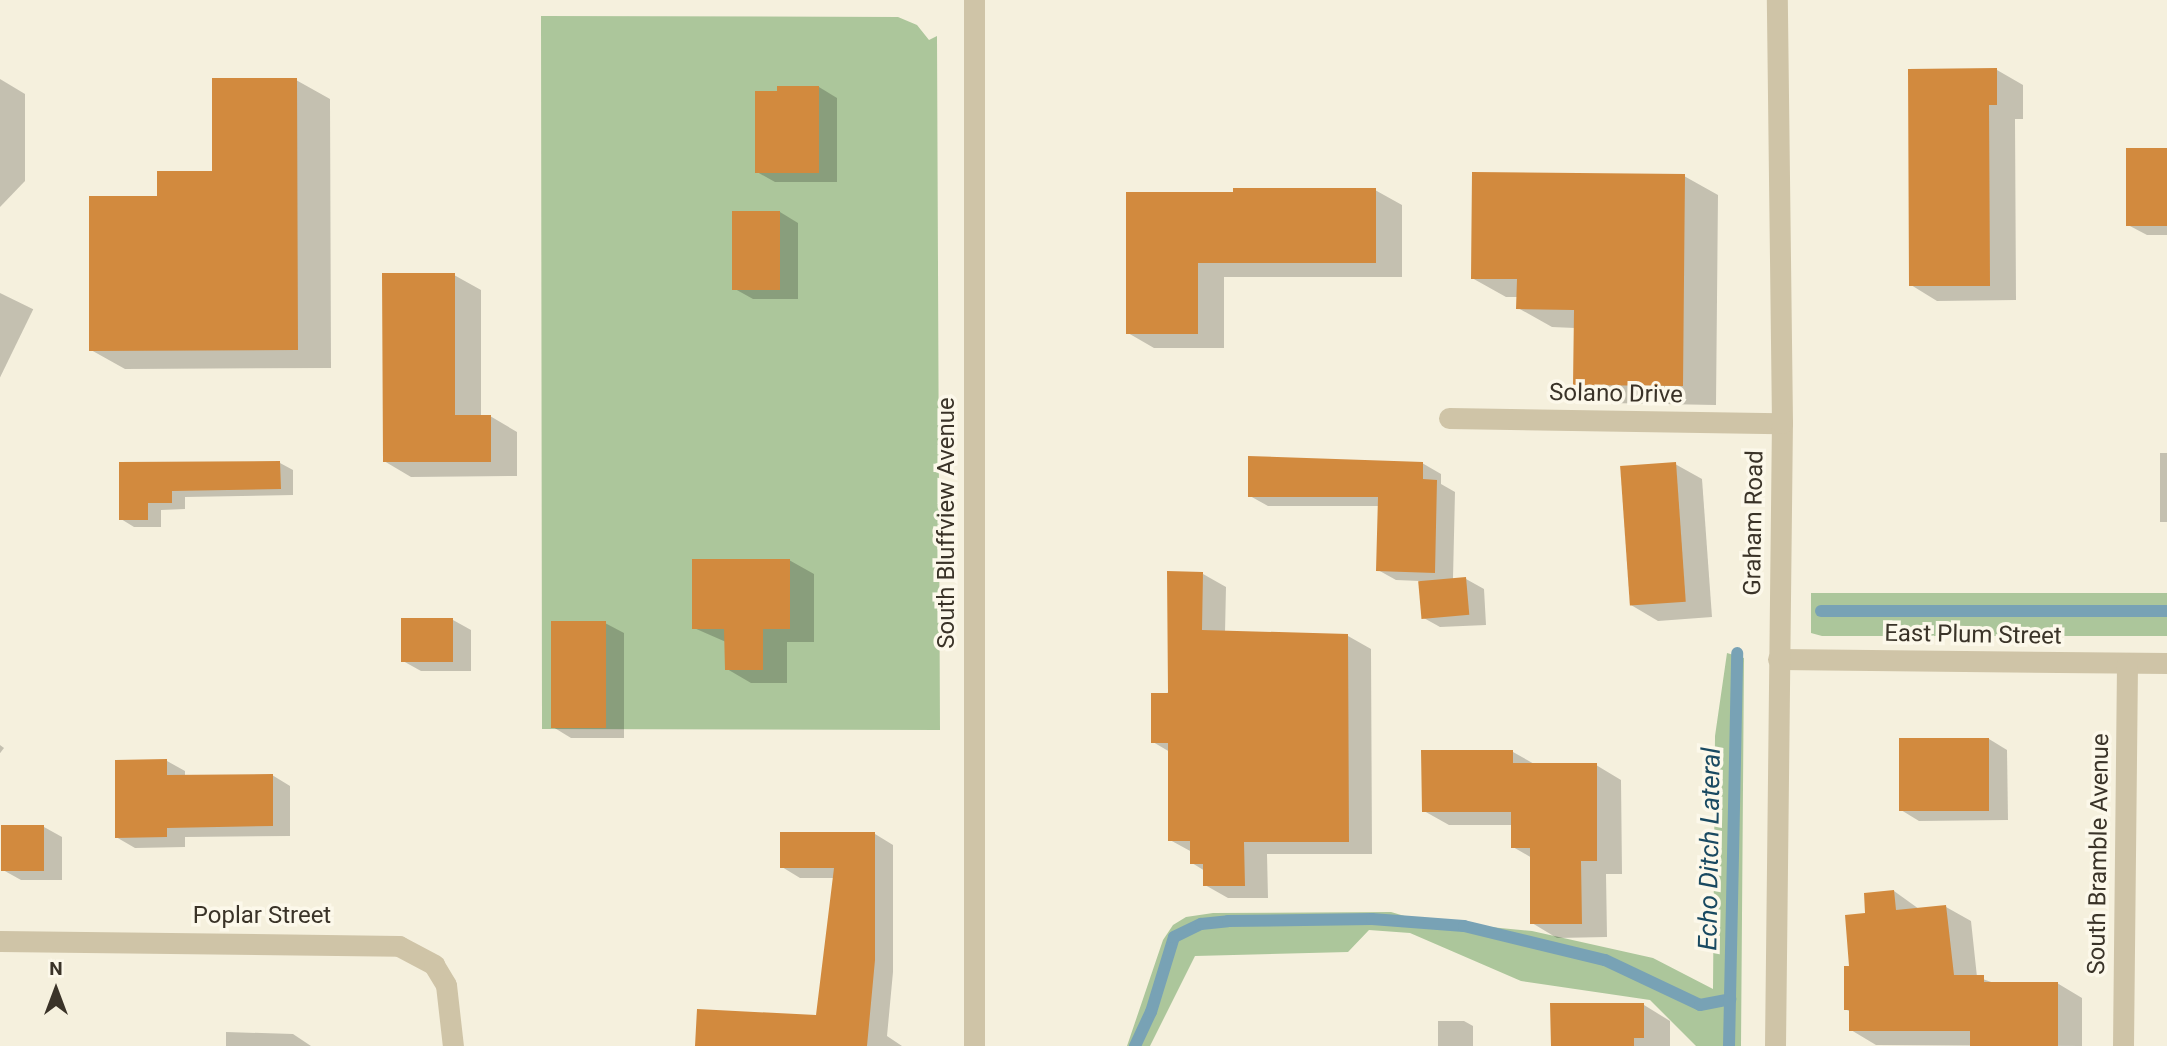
<!DOCTYPE html>
<html>
<head>
<meta charset="utf-8">
<style>
  body { margin:0 }
  #map { position:relative; width:2167px; height:1046px; overflow:hidden; background:#f5f0dd; font-family:Roboto,sans-serif }
  div>[style] { position:absolute }
  .green>* { inset:0; background:#acc69b }
  .shadow>* { inset:0; background:#0003; transform-origin:0 0 }
  .stream>* { height:12px; margin:-6px; padding:0 6px; transform-origin:6px; border-radius:6px; background:#78a2b5 }
  .building>* { inset:0; background:#d28a3e; transform-origin:0 0 }
  .minor>* { height:21px; margin:-10.5px; padding:0 10.5px; transform-origin:10.5px; border-radius:10.5px; background:#cfc4a7 }
  span { translate:-50% -50%; white-space:nowrap; text-align:center; line-height:1.15; -webkit-text-stroke:7px #fcf8ea; paint-order:stroke }
  .street-label { font-size:24px; color:#3a3328 }
  .water-label { font-size:26px; color:#194961; font-style:italic }
  .north { position:absolute; left:21px; top:955px; width:70px; height:70px; -webkit-text-stroke:5px #fcf8ea; paint-order:stroke; rotate:0deg; font-size:19px; font-weight:700; line-height:28px; text-align:center; color:#3a3328 }
  .north::after { content:''; display:block; margin:auto; width:24px; height:32px; background:#3a3328; clip-path:polygon(50% 0,100% 100%,50% 72%,0 100%) }
</style>
</head>
<body>
<div id="map">
  <div class="green">
    <div style="clip-path:polygon(541px 16px,898px 17px,917px 25px,929px 40px,937px 36px,940px 730px,542px 729px)"></div>
    <div style="clip-path:polygon(1811px 593px,2167px 593px,2167px 636px,1822px 636px,1811px 633px)"></div>
    <div style="clip-path:polygon(1727px 653px,1744px 658px,1741px 1046px,1696px 1046px,1650px 1000px,1521px 981px,1410px 933px,1369px 930px,1348px 952px,1195px 956px,1150px 1046px,1127px 1046px,1163px 940px,1173px 925px,1186px 917px,1213px 913px,1391px 912px,1418px 920px,1532px 931px,1653px 958px,1713px 989px,1715px 736px)"></div>
  </div>
  <div class="shadow">
    <div style="clip-path:polygon(1997px 70px,2023px 85px,2023px 119px,2015px 119px,2016px 300px,1937px 301px,1911px 285px)"></div>
    <div style="clip-path:polygon(0 79px,25px 94px,25px 181px,0 207px)"></div>
    <div style="clip-path:polygon(296px 80px,330px 99px,331px 368px,125px 369px,91px 350px,159px 197px,214px 172px)"></div>
    <div style="clip-path:polygon(819px 87px,837px 98px,837px 182px,775px 182px,757px 172px)"></div>
    <div style="clip-path:polygon(2167px 150px,2167px 235px,2147px 235px,2128px 225px)"></div>
    <div style="clip-path:polygon(1684px 176px,1718px 195px,1716px 405px,1609px 403px,1575px 384px,1575px 328px,1552px 327px,1518px 308px,1518px 297px,1506px 297px,1472px 278px)"></div>
    <div style="clip-path:polygon(1375px 190px,1402px 205px,1402px 277px,1224px 277px,1224px 348px,1154px 348px,1128px 333px,1128px 194px)"></div>
    <div style="clip-path:polygon(780px 212px,798px 223px,798px 299px,753px 299px,735px 289px)"></div>
    <div style="clip-path:polygon(454px 275px,481px 290px,481px 416px,490px 416px,517px 432px,517px 476px,411px 477px,384px 461px)"></div>
    <div style="left:0;top:293px;width:37px;height:350px;rotate:26deg"></div>
    <div style="left:2160px;top:453px;width:7px;height:69px"></div>
    <div style="clip-path:polygon(280px 463px,293px 470px,293px 495px,185px 497px,185px 509px,161px 510px,161px 527px,134px 527px,121px 519px,121px 464px)"></div>
    <div style="clip-path:polygon(1422px 463px,1441px 474px,1441px 484px,1455px 492px,1453px 579px,1466px 579px,1484px 589px,1486px 625px,1440px 627px,1422px 617px,1420px 581px,1396px 580px,1378px 570px,1380px 506px,1268px 506px,1250px 496px)"></div>
    <div style="clip-path:polygon(1675px 464px,1702px 479px,1712px 617px,1658px 621px,1631px 605px)"></div>
    <div style="clip-path:polygon(789px 560px,814px 574px,814px 642px,787px 642px,787px 683px,751px 683px,727px 669px,726px 642px,694px 628px)"></div>
    <div style="clip-path:polygon(1203px 574px,1226px 587px,1225px 633px,1348px 636px,1371px 649px,1372px 854px,1267px 854px,1268px 898px,1228px 898px,1205px 885px,1205px 871px,1192px 863px,1192px 852px,1170px 840px,1170px 752px,1153px 742px)"></div>
    <div style="clip-path:polygon(453px 620px,471px 630px,471px 671px,421px 671px,403px 661px)"></div>
    <div style="clip-path:polygon(605px 623px,624px 633px,624px 738px,571px 738px,553px 727px)"></div>
    <div style="clip-path:polygon(1989px 739px,2007px 750px,2008px 820px,1919px 821px,1901px 810px)"></div>
    <div style="left:0;top:745px;width:5px;height:62px;rotate:37deg"></div>
    <div style="clip-path:polygon(1513px 752px,1536px 765px,1596px 765px,1621px 780px,1622px 874px,1606px 874px,1607px 937px,1557px 938px,1532px 923px,1532px 858px,1513px 847px,1513px 825px,1449px 825px,1424px 811px)"></div>
    <div style="clip-path:polygon(167px 761px,185px 771px,185px 776px,272px 775px,290px 786px,290px 836px,185px 837px,185px 847px,135px 848px,116px 837px)"></div>
    <div style="clip-path:polygon(44px 827px,62px 837px,62px 880px,21px 880px,3px 870px)"></div>
    <div style="clip-path:polygon(875px 834px,893px 845px,893px 972px,887px 1036px,902px 1046px,697px 1046px,818px 1017px,835px 878px,800px 878px,782px 867px)"></div>
    <div style="clip-path:polygon(1894px 891px,1919px 909px,1946px 907px,1971px 921px,1977px 977px,1994px 983px,2057px 983px,2082px 998px,2082px 1046px,1876px 1045px,1851px 1030px,1851px 1012px,1845px 1009px,1851px 968px,1867px 915px)"></div>
    <div style="clip-path:polygon(1644px 1005px,1670px 1021px,1670px 1046px,1552px 1046px)"></div>
    <div style="clip-path:polygon(1438px 1021px,1464px 1021px,1473px 1026px,1473px 1046px,1438px 1046px)"></div>
    <div style="clip-path:polygon(226px 1032px,293px 1034px,311px 1046px,226px 1046px)"></div>
  </div>
  <div class="stream">
    <div style="left:1821px;top:611px;width:346px"></div>
    <div style="left:1135px;top:1046px;width:38px;rotate:-65deg"></div>
    <div style="left:1151px;top:1012px;width:78px;rotate:-73deg"></div>
    <div style="left:1174px;top:937px;width:30px;rotate:-26deg"></div>
    <div style="left:1201px;top:924px;width:27px;rotate:-6deg"></div>
    <div style="left:1228px;top:921px;width:144px;rotate:-0.8deg"></div>
    <div style="left:1372px;top:919px;width:92px;rotate:4.4deg"></div>
    <div style="left:1464px;top:926px;width:145px;rotate:13.6deg"></div>
    <div style="left:1605px;top:960px;width:105px;rotate:25.3deg"></div>
    <div style="left:1700px;top:1005px;width:31px;rotate:-11deg"></div>
    <div style="left:1729px;top:1046px;width:393px;rotate:-88.8deg"></div>
  </div>
  <div class="building">
    <div style="clip-path:polygon(1997px 68px,1997px 105px,1989px 105px,1990px 286px,1909px 286px,1908px 69px)"></div>
    <div style="clip-path:polygon(212px 78px,297px 78px,298px 350px,89px 351px,89px 196px,157px 196px,157px 171px,212px 171px)"></div>
    <div style="clip-path:polygon(777px 86px,819px 86px,819px 173px,755px 173px,755px 91px,777px 91px)"></div>
    <div style="left:2167px;top:148px;width:78px;height:41px;rotate:90deg"></div>
    <div style="clip-path:polygon(1472px 172px,1685px 174px,1683px 386px,1573px 385px,1574px 310px,1516px 309px,1517px 279px,1471px 279px)"></div>
    <div style="clip-path:polygon(1233px 188px,1376px 188px,1376px 263px,1198px 263px,1198px 334px,1126px 334px,1126px 192px,1233px 192px)"></div>
    <div style="left:732px;top:211px;width:48px;height:79px"></div>
    <div style="clip-path:polygon(382px 273px,455px 273px,455px 415px,491px 415px,491px 462px,383px 462px)"></div>
    <div style="clip-path:polygon(1248px 456px,1423px 462px,1423px 479px,1437px 480px,1435px 573px,1376px 571px,1378px 497px,1248px 497px)"></div>
    <div style="clip-path:polygon(280px 461px,281px 489px,172px 491px,172px 503px,148px 503px,148px 520px,119px 520px,119px 462px)"></div>
    <div style="left:1676px;top:462px;width:140px;height:56px;rotate:86deg"></div>
    <div style="clip-path:polygon(692px 559px,790px 559px,790px 629px,763px 629px,763px 670px,725px 670px,724px 629px,692px 629px)"></div>
    <div style="clip-path:polygon(1167px 571px,1203px 572px,1202px 630px,1348px 634px,1349px 842px,1244px 842px,1245px 886px,1203px 886px,1203px 864px,1190px 864px,1190px 841px,1168px 841px,1168px 743px,1151px 743px,1151px 693px,1168px 693px)"></div>
    <div style="left:1466px;top:577px;width:38px;height:48px;rotate:85deg"></div>
    <div style="left:401px;top:618px;width:52px;height:44px"></div>
    <div style="left:606px;top:621px;width:107px;height:55px;rotate:90deg"></div>
    <div style="left:1899px;top:738px;width:90px;height:73px"></div>
    <div style="clip-path:polygon(1421px 750px,1513px 750px,1513px 763px,1597px 763px,1597px 861px,1581px 861px,1582px 924px,1530px 924px,1530px 848px,1511px 848px,1511px 812px,1422px 812px)"></div>
    <div style="clip-path:polygon(167px 759px,167px 775px,273px 774px,273px 826px,167px 828px,167px 837px,115px 838px,115px 760px)"></div>
    <div style="left:1px;top:825px;width:43px;height:46px"></div>
    <div style="clip-path:polygon(780px 832px,875px 832px,875px 960px,867px 1046px,695px 1046px,697px 1009px,816px 1015px,834px 868px,780px 868px)"></div>
    <div style="clip-path:polygon(1894px 890px,1896px 910px,1946px 905px,1954px 975px,1984px 975px,1984px 982px,2058px 982px,2058px 1046px,1970px 1046px,1970px 1031px,1849px 1031px,1849px 1010px,1844px 1010px,1844px 966px,1849px 966px,1845px 915px,1865px 913px,1864px 893px)"></div>
    <div style="clip-path:polygon(1550px 1003px,1644px 1003px,1644px 1038px,1634px 1038px,1634px 1046px,1551px 1046px)"></div>
  </div>
  <div class="minor">
    <div style="left:974px;top:0;width:1046px;rotate:90deg"></div>
    <div style="left:1449px;top:418px;width:333px;rotate:0.9deg"></div>
    <div style="left:1778px;top:659px;width:389px;rotate:0.6deg"></div>
    <div style="left:0;top:941px;width:399px;rotate:0.7deg"></div>
    <div style="left:399px;top:946px;width:40px;rotate:28deg"></div>
    <div style="left:434px;top:965px;width:23px;rotate:59deg"></div>
    <div style="left:446px;top:985px;width:61px;rotate:83.5deg"></div>
    <div style="left:1775px;top:1046px;width:623px;rotate:-89.36deg"></div>
    <div style="left:1782px;top:423px;width:423px;rotate:-90.7deg"></div>
    <div style="left:2123px;top:1046px;width:383px;rotate:-89.4deg"></div>
  </div>
  <div class="street-label">
    <span style="left:1616px;top:394px;rotate:1deg">Solano Drive</span>
    <span style="left:947px;top:523px;rotate:-90deg">South Bluffview Avenue</span>
    <span style="left:1754px;top:523px;rotate:-89deg">Graham Road</span>
    <span style="left:1973px;top:635px;rotate:1deg">East Plum Street</span>
    <span style="left:2099px;top:854px;rotate:-89deg">South Bramble Avenue</span>
    <span style="left:262px;top:916px">Poplar Street</span>
  </div>
  <div class="water-label">
    <span style="left:1710px;top:849px;rotate:-89deg">Echo Ditch Lateral</span>
  </div>
  <div class="north">N</div>
</div>
</body>
</html>
